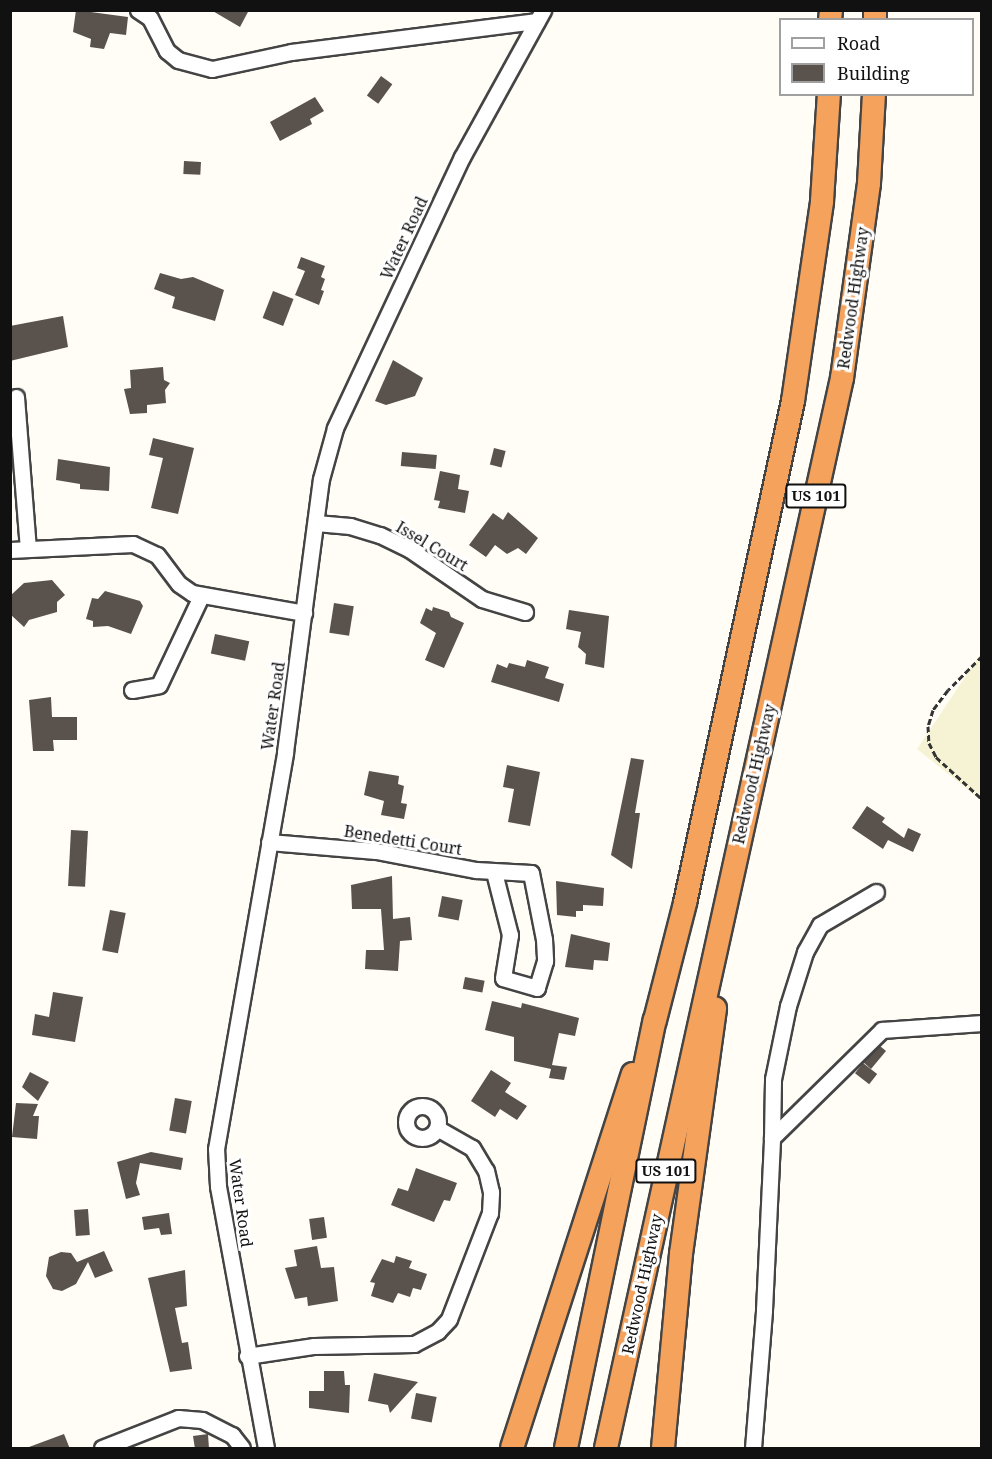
<!DOCTYPE html>
<html>
<head>
<meta charset="utf-8">
<style>
  body { margin:0 }
  #map { position:relative; width:992px; height:1459px; overflow:hidden; background:#fffdf5; font-family:"Noto Serif",serif }
  div>[style] { position:absolute }
  .farmland>* { inset:0; background:#f6f3d4 }
  .building>* { inset:0; background:#5a524d; transform-origin:0 0 }
  .path>* { height:3px; margin-top:-1.5px; transform-origin:0; background:repeating-linear-gradient(90deg,#333 0 6px,transparent 0 9px) }
  .roads { filter:drop-shadow(2px 0 #444) drop-shadow(-2px 0 #444) drop-shadow(0 2px #444) drop-shadow(0 -2px #444) }
  .minor>* { height:15px; margin:-7.5px; padding:0 7.5px; transform-origin:7.5px; border-radius:7.5px; background:#fff }
  .minor>.ring { margin:-7.5px; padding:0; box-sizing:content-box; background:none; border:15px solid #fff; border-radius:50% }
  .highway>* { height:22px; margin:-11px; padding:0 11px; transform-origin:11px; border-radius:11px; background:#f5a25d }
  span { translate:-50% -50%; white-space:nowrap; text-align:center; line-height:1.15; -webkit-text-stroke:6px #fff; paint-order:stroke }
  .shield-label span { padding:2px 4px; background:#fff; border:2px solid; border-radius:4px; -webkit-text-stroke-width:0 }
  .shield-label { font-size:15px; color:#111; font-weight:700 }
  .street-label { font-size:16px; color:#111 }
  .frame { position:absolute; inset:0; border:12px solid #111; pointer-events:none }
  .legend { position:absolute; left:779px; top:18px; width:195px; height:78px; box-sizing:border-box; background:#fff; border:2px solid #a0a0a0; margin:0; padding:8px 10px; list-style:none; font-size:18px; color:#111 }
  .legend li { display:flex; align-items:center; gap:12px; height:30px }
  .legend b { width:30px; border:2px solid #a0a0a0 }
</style>
</head>
<body>
<div id="map">
  <div class="farmland">
    <div style="clip-path:polygon(981px 653px,982px 800px,981px 800px,917px 749px)"></div>
  </div>
  <div class="building">
    <div style="clip-path:polygon(76px 10px,128px 17px,126px 35px,110px 33px,104px 49px,90px 47px,91px 39px,73px 32px)"></div>
    <div style="clip-path:polygon(211px 10px,249px 10px,240px 27px)"></div>
    <div style="left:381px;top:76px;width:14px;height:24px;rotate:36deg"></div>
    <div style="clip-path:polygon(315px 97px,324px 111px,310px 119px,312px 124px,280px 141px,270px 122px)"></div>
    <div style="left:184px;top:161px;width:17px;height:13px;rotate:3deg"></div>
    <div style="clip-path:polygon(301px 257px,325px 266px,321px 277px,325px 279px,321px 290px,324px 291px,319px 305px,295px 295px,305px 271px,297px 268px)"></div>
    <div style="clip-path:polygon(160px 273px,181px 279px,193px 277px,224px 290px,215px 321px,172px 308px,175px 297px,154px 289px)"></div>
    <div style="left:273px;top:291px;width:22px;height:29px;rotate:21deg"></div>
    <div style="clip-path:polygon(63px 316px,68px 347px,10px 361px,10px 326px)"></div>
    <div style="clip-path:polygon(393px 360px,423px 378px,415px 396px,386px 405px,375px 401px)"></div>
    <div style="clip-path:polygon(163px 367px,164px 380px,170px 383px,165px 390px,166px 403px,147px 405px,147px 413px,130px 414px,124px 389px,131px 388px,130px 370px)"></div>
    <div style="clip-path:polygon(153px 438px,194px 448px,178px 514px,151px 508px,163px 458px,149px 455px)"></div>
    <div style="left:494px;top:448px;width:12px;height:17px;rotate:14deg"></div>
    <div style="left:402px;top:452px;width:35px;height:14px;rotate:5deg"></div>
    <div style="clip-path:polygon(58px 459px,110px 467px,109px 491px,80px 489px,80px 484px,56px 480px)"></div>
    <div style="clip-path:polygon(440px 471px,460px 475px,458px 489px,469px 491px,465px 513px,438px 508px,440px 501px,434px 500px)"></div>
    <div style="clip-path:polygon(508px 512px,538px 538px,526px 554px,518px 548px,507px 554px,495px 545px,486px 557px,469px 545px,493px 513px,503px 520px)"></div>
    <div style="clip-path:polygon(52px 580px,65px 595px,57px 602px,57px 612px,29px 620px,24px 627px,10px 614px,10px 596px,24px 583px)"></div>
    <div style="clip-path:polygon(105px 591px,140px 601px,143px 606px,131px 634px,108px 626px,93px 627px,93px 621px,86px 619px,92px 598px,98px 599px)"></div>
    <div style="left:334px;top:603px;width:20px;height:30px;rotate:9deg"></div>
    <div style="clip-path:polygon(433px 607px,449px 612px,451px 617px,464px 623px,444px 668px,425px 660px,436px 633px,420px 623px,426px 608px,432px 611px)"></div>
    <div style="clip-path:polygon(569px 610px,609px 616px,604px 668px,585px 664px,586px 654px,578px 647px,581px 632px,566px 629px)"></div>
    <div style="left:215px;top:634px;width:35px;height:20px;rotate:12deg"></div>
    <div style="clip-path:polygon(527px 660px,549px 667px,545px 678px,564px 684px,559px 702px,491px 682px,497px 664px,507px 668px,509px 663px,525px 667px)"></div>
    <div style="clip-path:polygon(51px 697px,52px 717px,77px 717px,77px 740px,53px 740px,54px 751px,33px 751px,29px 700px)"></div>
    <div style="clip-path:polygon(631px 758px,644px 760px,635px 813px,640px 813px,632px 869px,611px 855px)"></div>
    <div style="clip-path:polygon(507px 765px,540px 772px,530px 826px,508px 822px,514px 789px,503px 787px)"></div>
    <div style="clip-path:polygon(369px 771px,399px 776px,398px 784px,404px 786px,401px 803px,407px 804px,404px 819px,381px 815px,384px 801px,364px 795px)"></div>
    <div style="clip-path:polygon(867px 806px,885px 818px,882px 822px,904px 838px,908px 828px,921px 834px,913px 852px,888px 840px,883px 849px,852px 828px)"></div>
    <div style="left:71px;top:830px;width:17px;height:56px;rotate:3deg"></div>
    <div style="clip-path:polygon(392px 876px,393px 919px,410px 917px,412px 940px,400px 941px,398px 971px,365px 969px,366px 950px,384px 950px,381px 909px,352px 909px,351px 885px)"></div>
    <div style="clip-path:polygon(556px 881px,604px 888px,603px 906px,583px 905px,583px 911px,576px 911px,576px 917px,557px 915px)"></div>
    <div style="left:442px;top:896px;width:21px;height:21px;rotate:11deg"></div>
    <div style="left:110px;top:910px;width:16px;height:41px;rotate:11deg"></div>
    <div style="clip-path:polygon(571px 934px,610px 943px,608px 961px,594px 960px,593px 970px,565px 967px)"></div>
    <div style="left:465px;top:977px;width:20px;height:12px;rotate:11deg"></div>
    <div style="clip-path:polygon(53px 992px,83px 997px,75px 1042px,32px 1035px,35px 1014px,49px 1017px)"></div>
    <div style="clip-path:polygon(492px 1001px,521px 1008px,522px 1003px,579px 1018px,575px 1036px,559px 1033px,552px 1065px,567px 1067px,564px 1080px,549px 1078px,551px 1069px,514px 1061px,514px 1037px,485px 1030px)"></div>
    <div style="clip-path:polygon(880px 1046px,886px 1051px,871px 1069px,863px 1062px)"></div>
    <div style="left:863px;top:1063px;width:18px;height:13px;rotate:38deg"></div>
    <div style="clip-path:polygon(491px 1070px,511px 1083px,505px 1092px,527px 1106px,517px 1120px,500px 1109px,495px 1117px,471px 1101px)"></div>
    <div style="clip-path:polygon(30px 1072px,49px 1082px,38px 1101px,22px 1087px)"></div>
    <div style="left:175px;top:1098px;width:17px;height:33px;rotate:10deg"></div>
    <div style="clip-path:polygon(16px 1103px,38px 1104px,33px 1116px,39px 1116px,37px 1139px,12px 1137px)"></div>
    <div style="clip-path:polygon(151px 1152px,183px 1158px,181px 1170px,140px 1163px,136px 1183px,140px 1195px,126px 1199px,117px 1162px)"></div>
    <div style="clip-path:polygon(416px 1168px,457px 1183px,450px 1201px,444px 1200px,434px 1222px,391px 1205px,398px 1188px,408px 1191px)"></div>
    <div style="left:88px;top:1209px;width:26px;height:14px;rotate:86deg"></div>
    <div style="clip-path:polygon(169px 1213px,172px 1234px,161px 1235px,159px 1228px,144px 1230px,142px 1217px)"></div>
    <div style="left:324px;top:1217px;width:21px;height:15px;rotate:82deg"></div>
    <div style="clip-path:polygon(317px 1246px,321px 1268px,334px 1267px,338px 1301px,308px 1306px,307px 1297px,295px 1299px,285px 1268px,297px 1266px,294px 1250px)"></div>
    <div style="clip-path:polygon(104px 1251px,113px 1271px,95px 1278px,88px 1262px,76px 1284px,62px 1291px,53px 1289px,46px 1276px,49px 1257px,61px 1252px,71px 1253px,77px 1262px)"></div>
    <div style="clip-path:polygon(396px 1256px,412px 1261px,409px 1268px,427px 1274px,421px 1290px,413px 1288px,410px 1297px,398px 1293px,393px 1303px,371px 1296px,375px 1283px,370px 1282px,382px 1259px,394px 1263px)"></div>
    <div style="clip-path:polygon(185px 1270px,187px 1306px,175px 1308px,182px 1343px,188px 1342px,192px 1369px,170px 1372px,148px 1278px)"></div>
    <div style="clip-path:polygon(324px 1371px,344px 1371px,345px 1385px,350px 1385px,349px 1413px,309px 1408px,309px 1391px,324px 1391px)"></div>
    <div style="clip-path:polygon(374px 1373px,418px 1382px,390px 1413px,388px 1405px,368px 1401px)"></div>
    <div style="left:416px;top:1393px;width:21px;height:26px;rotate:11deg"></div>
    <div style="clip-path:polygon(64px 1434px,70px 1449px,30px 1449px,29px 1447px)"></div>
    <div style="clip-path:polygon(208px 1434px,209px 1449px,195px 1449px,193px 1436px)"></div>
  </div>
  <div class="path">
    <div style="left:982px;top:656px;width:48px;rotate:135deg"></div>
    <div style="left:948px;top:690px;width:25px;rotate:127deg"></div>
    <div style="left:933px;top:710px;width:17px;rotate:107deg"></div>
    <div style="left:928px;top:726px;width:17px;rotate:87deg"></div>
    <div style="left:929px;top:743px;width:16px;rotate:63deg"></div>
    <div style="left:936px;top:757px;width:62px;rotate:42.4deg"></div>
  </div>
  <div class="roads">
    <div class="minor">
      <div style="left:138px;top:10px;width:14px;rotate:34deg"></div>
      <div style="left:150px;top:18px;width:37px;rotate:63deg"></div>
      <div style="left:167px;top:51px;width:14px;rotate:39deg"></div>
      <div style="left:178px;top:60px;width:35px;rotate:15deg"></div>
      <div style="left:212px;top:69px;width:81px;rotate:-12.1deg"></div>
      <div style="left:291px;top:52px;width:248px;rotate:-7.2deg"></div>
      <div style="left:16px;top:397px;width:151px;rotate:85.5deg"></div>
      <div style="left:316px;top:523px;width:34px;rotate:5deg"></div>
      <div style="left:350px;top:526px;width:31px;rotate:17deg"></div>
      <div style="left:380px;top:535px;width:32px;rotate:26deg"></div>
      <div style="left:409px;top:549px;width:88px;rotate:34.4deg"></div>
      <div style="left:482px;top:599px;width:45px;rotate:16.8deg"></div>
      <div style="left:10px;top:550px;width:123px;rotate:-2.8deg"></div>
      <div style="left:133px;top:544px;width:26px;rotate:25deg"></div>
      <div style="left:157px;top:555px;width:36px;rotate:53deg"></div>
      <div style="left:179px;top:584px;width:16px;rotate:35deg"></div>
      <div style="left:192px;top:593px;width:114px;rotate:10.1deg"></div>
      <div style="left:132px;top:690px;width:27px;rotate:-10deg"></div>
      <div style="left:159px;top:685px;width:98px;rotate:-64.7deg"></div>
      <div style="left:269px;top:842px;width:107px;rotate:4.8deg"></div>
      <div style="left:376px;top:851px;width:102px;rotate:10.8deg"></div>
      <div style="left:476px;top:870px;width:55px;rotate:3.1deg"></div>
      <div style="left:531px;top:873px;width:67px;rotate:78.9deg"></div>
      <div style="left:544px;top:939px;width:22px;rotate:87deg"></div>
      <div style="left:545px;top:961px;width:28px;rotate:107deg"></div>
      <div style="left:537px;top:988px;width:35px;rotate:-164deg"></div>
      <div style="left:503px;top:978px;width:44px;rotate:-80.8deg"></div>
      <div style="left:510px;top:935px;width:65px;rotate:-104.3deg"></div>
      <div class="ring" style="left:406px;top:1106px;width:17px;height:17px"></div>
      <div style="left:772px;top:1138px;width:59px;rotate:-89deg"></div>
      <div style="left:773px;top:1079px;width:75px;rotate:-78.4deg"></div>
      <div style="left:788px;top:1006px;width:57px;rotate:-72.5deg"></div>
      <div style="left:805px;top:952px;width:31px;rotate:-61deg"></div>
      <div style="left:820px;top:925px;width:65px;rotate:-30.5deg"></div>
      <div style="left:247px;top:1356px;width:68px;rotate:-8.5deg"></div>
      <div style="left:314px;top:1346px;width:100px;rotate:-1.1deg"></div>
      <div style="left:414px;top:1344px;width:27px;rotate:-28deg"></div>
      <div style="left:438px;top:1331px;width:16px;rotate:-47deg"></div>
      <div style="left:449px;top:1319px;width:114px;rotate:-68.9deg"></div>
      <div style="left:490px;top:1213px;width:21px;rotate:-87deg"></div>
      <div style="left:491px;top:1192px;width:22px;rotate:-103deg"></div>
      <div style="left:486px;top:1171px;width:27px;rotate:-121deg"></div>
      <div style="left:472px;top:1148px;width:40px;rotate:-150.3deg"></div>
      <div style="left:102px;top:1448px;width:82px;rotate:-21.5deg"></div>
      <div style="left:178px;top:1418px;width:24px;rotate:5deg"></div>
      <div style="left:202px;top:1420px;width:34px;rotate:27deg"></div>
      <div style="left:232px;top:1435px;width:16px;rotate:52deg"></div>
      <div style="left:266px;top:1448px;width:266px;rotate:-100.4deg"></div>
      <div style="left:218px;top:1186px;width:37px;rotate:-93deg"></div>
      <div style="left:216px;top:1149px;width:403px;rotate:-80.1deg"></div>
      <div style="left:285px;top:752px;width:275px;rotate:-82.5deg"></div>
      <div style="left:321px;top:479px;width:53px;rotate:-74.6deg"></div>
      <div style="left:335px;top:428px;width:299px;rotate:-64.9deg"></div>
      <div style="left:462px;top:157px;width:168px;rotate:-61.1deg"></div>
      <div style="left:753px;top:1448px;width:138px;rotate:-85.4deg"></div>
      <div style="left:764px;top:1310px;width:172px;rotate:-87.3deg"></div>
      <div style="left:772px;top:1138px;width:154px;rotate:-44.5deg"></div>
      <div style="left:882px;top:1030px;width:100px;rotate:-4deg"></div>
    </div>
    <div class="highway">
      <div style="left:830px;top:20px;width:10px;rotate:-84deg"></div>
      <div style="left:875px;top:20px;width:10px;rotate:-90deg"></div>
      <div style="left:512px;top:1448px;width:393px;rotate:-72.1deg"></div>
      <div style="left:566px;top:1448px;width:437px;rotate:-78.3deg"></div>
      <div style="left:655px;top:1020px;width:121px;rotate:-75.6deg"></div>
      <div style="left:685px;top:903px;width:513px;rotate:-77.86deg"></div>
      <div style="left:793px;top:401px;width:202px;rotate:-81.7deg"></div>
      <div style="left:822px;top:201px;width:107px;rotate:-86.3deg"></div>
      <div style="left:606px;top:1448px;width:1096px;rotate:-77.56deg"></div>
      <div style="left:842px;top:378px;width:197px;rotate:-82.1deg"></div>
      <div style="left:869px;top:183px;width:89px;rotate:-86.8deg"></div>
      <div style="left:663px;top:1448px;width:195px;rotate:-84.7deg"></div>
      <div style="left:681px;top:1254px;width:248px;rotate:-82.1deg"></div>
    </div>
  </div>
  <div class="shield-label">
    <span style="left:816px;top:496px">US 101</span>
    <span style="left:666px;top:1171px">US 101</span>
  </div>
  <div class="street-label">
    <span style="left:404px;top:238px;rotate:-65deg">Water Road</span>
    <span style="left:853px;top:298px;rotate:-82deg">Redwood Highway</span>
    <span style="left:432px;top:546px;rotate:31deg">Issel Court</span>
    <span style="left:273px;top:706px;rotate:-82deg">Water Road</span>
    <span style="left:754px;top:774px;rotate:-77deg">Redwood Highway</span>
    <span style="left:403px;top:840px;rotate:9deg">Benedetti Court</span>
    <span style="left:241px;top:1203px;rotate:82deg">Water Road</span>
    <span style="left:642px;top:1284px;rotate:-78deg">Redwood Highway</span>
  </div>
  <div class="frame"></div>
  <ul class="legend">
  <li><b style="height:8px;background:#fff"></b>Road</li>
  <li><b style="height:16px;background:#5a524d"></b>Building</li>
  </ul>
</div>
</body>
</html>
